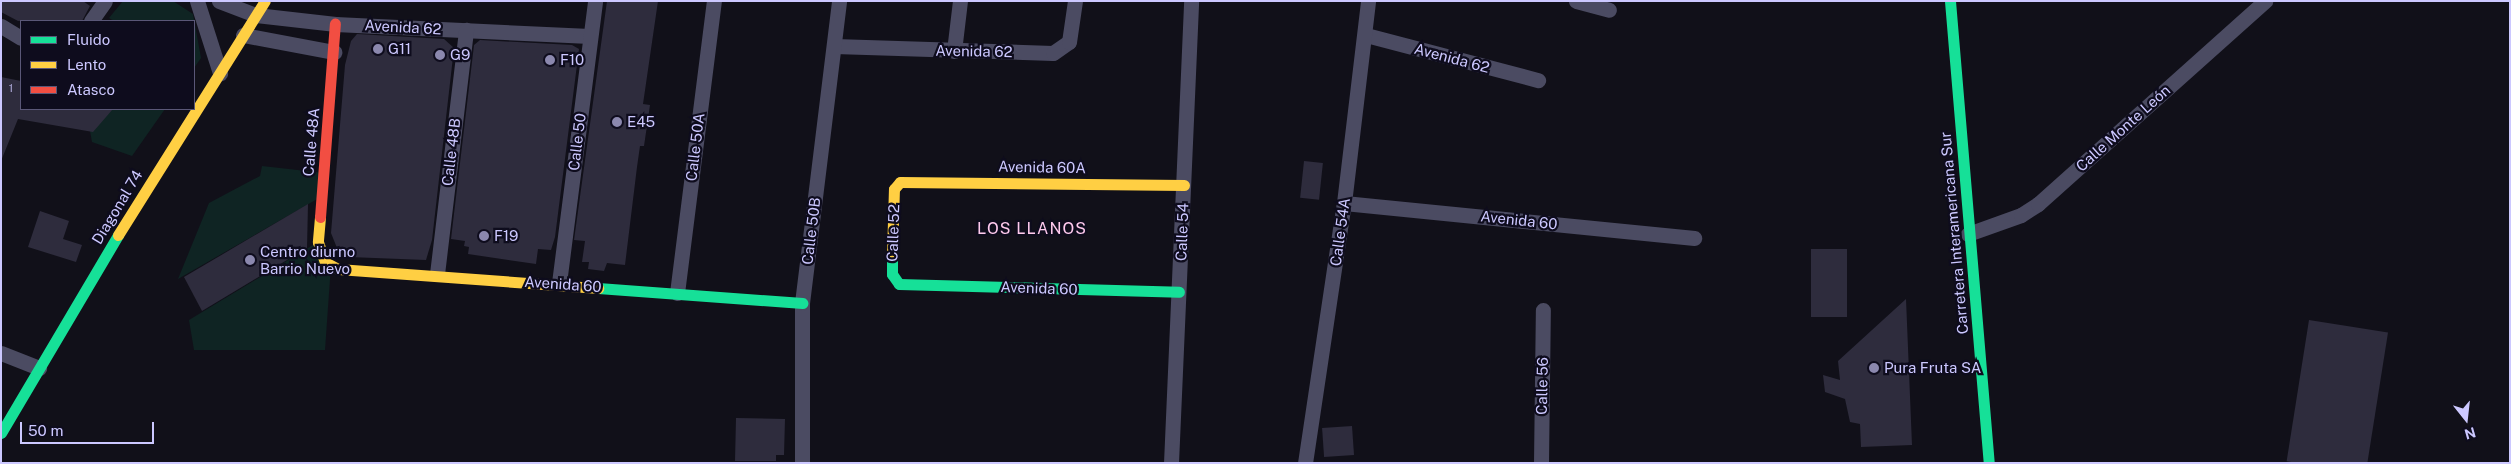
<!DOCTYPE html>
<html>
<head>
<meta charset="utf-8">
<style>
  body { margin:0 }
  #map { position:relative; width:2511px; height:464px; overflow:hidden; background:#111019; font-family:"Public Sans",sans-serif }
  div>[style] { position:absolute }
  .green>* { inset:0; background:#0f2423 }
  .building>* { inset:0; background:#2e2c3d; transform-origin:0 0 }
  .street>* { height:15px; margin:-7.5px; padding:0 7.5px; transform-origin:7.5px; border-radius:7.5px; background:#4b4b62 }
  .fast>* { height:11px; margin:-5.5px; padding:0 5.5px; transform-origin:5.5px; border-radius:5.5px; background:#16e098 }
  .slow>* { height:11px; margin:-5.5px; padding:0 5.5px; transform-origin:5.5px; border-radius:5.5px; background:#ffcf43 }
  .jam>* { height:11px; margin:-5.5px; padding:0 5.5px; transform-origin:5.5px; border-radius:5.5px; background:#f24e42 }
  .dots>* { width:14px; height:14px; translate:-50% -50%; box-sizing:border-box; border:2px solid #0e0c1d; border-radius:50% }
  span { translate:-50% -50%; white-space:nowrap; text-align:center; line-height:1.15; -webkit-text-stroke:4.5px #0e0c1d; paint-order:stroke }
  .number-label { font-size:12px; color:#a4a1ce }
  .number-label span { -webkit-text-stroke-width:0 }
  .street-label { font-size:15px; color:#ccc8ff }
  .poi-label { font-size:15px; color:#ccc8ff }
  .left { translate:0 -50%; text-align:left }
  .neighbourhood-label { font-size:16px; color:#ffcaee; letter-spacing:1px }
  .frame { position:absolute; inset:0; border:2px solid #ccc8ff; pointer-events:none }
  .legend { position:absolute; left:20px; top:20px; width:175px; height:90px; box-sizing:border-box; background:#0e0c1d; border:1px solid #5a5777; margin:0; padding:6px 9px; list-style:none; font-size:15px; color:#ccc8ff }
  .legend li { display:flex; align-items:center; gap:10px; height:25px }
  .legend b { width:25px; border:1px solid #5a5777 }
  .north { position:absolute; left:2441px; top:394px; width:50px; height:50px; -webkit-text-stroke:4px #0e0c1d; paint-order:stroke; rotate:164deg; font-size:14px; font-weight:700; line-height:20px; text-align:center; color:#ccc8ff }
  .north::after { content:''; display:block; margin:auto; width:18px; height:22px; background:#ccc8ff; clip-path:polygon(50% 0,100% 100%,50% 72%,0 100%) }
  .scale { position:absolute; left:20px; top:422px; width:134px; height:22px; box-sizing:border-box; border:2px solid #ccc8ff; border-top:0; padding-left:6px; font-size:15px; line-height:18px; white-space:nowrap; color:#ccc8ff; -webkit-text-stroke:4px #0e0c1d; paint-order:stroke }
</style>
</head>
<body>
<div id="map">
  <div class="green">
    <div style="clip-path:polygon(123px 1px,173px 1px,193px 14px,201px 58px,194px 68px,194px 21px,114px 21px,109px 18px)"></div>
    <div style="clip-path:polygon(113px 109px,165px 109px,132px 156px,92px 142px,90px 131px)"></div>
    <div style="clip-path:polygon(262px 166px,324px 173px,319px 198px,178px 279px,209px 203px,260px 176px)"></div>
    <div style="clip-path:polygon(318px 242px,331px 265px,325px 350px,194px 350px,189px 320px)"></div>
  </div>
  <div class="building">
    <div style="clip-path:polygon(1px 1px,83px 1px,90px 6px,82px 21px,18px 21px,1px 12px)"></div>
    <div style="clip-path:polygon(607px 1px,658px 1px,643px 104px,650px 105px,644px 146px,640px 146px,637px 167px,625px 265px,607px 263px,604px 271px,588px 269px,589px 262px,582px 262px,585px 241px,574px 240px)"></div>
    <div style="clip-path:polygon(357px 34px,444px 39px,454px 48px,432px 240px,426px 260px,349px 257px,337px 248px,331px 233px,345px 65px,351px 41px)"></div>
    <div style="clip-path:polygon(480px 40px,572px 45px,579px 49px,555px 237px,551px 250px,538px 249px,536px 264px,468px 254px,469px 247px,464px 246px,465px 241px,451px 239px,474px 45px)"></div>
    <div style="clip-path:polygon(1px 77px,21px 81px,21px 109px,113px 109px,93px 132px,18px 119px,1px 161px)"></div>
    <div style="left:1304px;top:161px;width:19px;height:37px;rotate:6deg"></div>
    <div style="clip-path:polygon(308px 204px,307px 248px,202px 311px,184px 277px)"></div>
    <div style="clip-path:polygon(40px 211px,69px 221px,63px 239px,82px 245px,76px 262px,28px 247px)"></div>
    <div style="left:1811px;top:249px;width:36px;height:68px"></div>
    <div style="clip-path:polygon(1906px 299px,1912px 445px,1861px 447px,1860px 424px,1850px 422px,1845px 399px,1825px 392px,1823px 375px,1840px 380px,1838px 361px)"></div>
    <div style="left:2309px;top:320px;width:80px;height:143px;rotate:9deg"></div>
    <div style="clip-path:polygon(736px 418px,785px 419px,784px 455px,776px 455px,776px 461px,735px 461px)"></div>
    <div style="left:1352px;top:426px;width:29px;height:30px;rotate:86deg"></div>
  </div>
  <div class="street">
    <div style="left:197px;top:1px;width:76px;rotate:72.3deg"></div>
    <div style="left:219px;top:1px;width:40px;rotate:21deg"></div>
    <div style="left:256px;top:15px;width:80px;rotate:6.5deg"></div>
    <div style="left:335px;top:24px;width:255px;rotate:2.7deg"></div>
    <div style="left:1576px;top:1px;width:34px;rotate:15deg"></div>
    <div style="left:91px;top:21px;width:24px;rotate:-55deg"></div>
    <div style="left:1px;top:26px;width:23px;rotate:31deg"></div>
    <div style="left:243px;top:35px;width:93px;rotate:10.6deg"></div>
    <div style="left:1366px;top:35px;width:178px;rotate:14.7deg"></div>
    <div style="left:834px;top:46px;width:219px;rotate:1.8deg"></div>
    <div style="left:1053px;top:53px;width:19px;rotate:-35deg"></div>
    <div style="left:1069px;top:42px;width:41px;rotate:-81.7deg"></div>
    <div style="left:954px;top:51px;width:50px;rotate:-83.2deg"></div>
    <div style="left:1344px;top:203px;width:352px;rotate:5.7deg"></div>
    <div style="left:1968px;top:234px;width:56px;rotate:-19.7deg"></div>
    <div style="left:2021px;top:215px;width:20px;rotate:-33deg"></div>
    <div style="left:2038px;top:204px;width:305px;rotate:-41.8deg"></div>
    <div style="left:437px;top:274px;width:246px;rotate:-83.2deg"></div>
    <div style="left:559px;top:283px;width:284px;rotate:-82.7deg"></div>
    <div style="left:677px;top:293px;width:294px;rotate:-82.8deg"></div>
    <div style="left:1px;top:353px;width:41px;rotate:21.5deg"></div>
    <div style="left:802px;top:463px;width:160px;rotate:-90deg"></div>
    <div style="left:802px;top:303px;width:304px;rotate:-83deg"></div>
    <div style="left:1171px;top:463px;width:462px;rotate:-87.5deg"></div>
    <div style="left:1305px;top:463px;width:263px;rotate:-81.5deg"></div>
    <div style="left:1344px;top:203px;width:203px;rotate:-83.2deg"></div>
    <div style="left:1541px;top:463px;width:153px;rotate:-89.3deg"></div>
  </div>
  <div class="fast">
    <div style="left:1950px;top:1px;width:464px;rotate:85.2deg"></div>
    <div style="left:892px;top:255px;width:19px;rotate:90deg"></div>
    <div style="left:892px;top:274px;width:12px;rotate:55deg"></div>
    <div style="left:899px;top:284px;width:280px;rotate:1.6deg"></div>
    <div style="left:598px;top:288px;width:205px;rotate:4.2deg"></div>
    <div style="left:1px;top:433px;width:230px;rotate:-59.4deg"></div>
  </div>
  <div class="slow">
    <div style="left:320px;top:217px;width:25px;rotate:95deg"></div>
    <div style="left:318px;top:242px;width:21px;rotate:71deg"></div>
    <div style="left:325px;top:262px;width:15px;rotate:28deg"></div>
    <div style="left:338px;top:269px;width:261px;rotate:4.2deg"></div>
    <div style="left:118px;top:235px;width:276px;rotate:-57.9deg"></div>
    <div style="left:892px;top:255px;width:66px;rotate:-88.3deg"></div>
    <div style="left:894px;top:189px;width:9px;rotate:-49deg"></div>
    <div style="left:900px;top:182px;width:284px;rotate:0.6deg"></div>
  </div>
  <div class="jam">
    <div style="left:320px;top:217px;width:194px;rotate:-85.6deg"></div>
  </div>
  <div class="dots">
    <div style="left:378px;top:49px;background:#8b88ae"></div>
    <div style="left:440px;top:55px;background:#8b88ae"></div>
    <div style="left:550px;top:60px;background:#8b88ae"></div>
    <div style="left:617px;top:122px;background:#8b88ae"></div>
    <div style="left:484px;top:236px;background:#8b88ae"></div>
    <div style="left:250px;top:260px;background:#8b88ae"></div>
    <div style="left:1874px;top:368px;background:#8b88ae"></div>
  </div>
  <div class="number-label">
    <span style="left:11px;top:89px">1</span>
  </div>
  <div class="street-label">
    <span style="left:403px;top:27px;rotate:3deg">Avenida 62</span>
    <span style="left:974px;top:51px;rotate:1deg">Avenida 62</span>
    <span style="left:1452px;top:58px;rotate:15deg">Avenida 62</span>
    <span style="left:2123px;top:128px;rotate:-42deg">Calle Monte León</span>
    <span style="left:311px;top:142px;rotate:-85deg">Calle 48A</span>
    <span style="left:577px;top:142px;rotate:-83deg">Calle 50</span>
    <span style="left:695px;top:147px;rotate:-83deg">Calle 50A</span>
    <span style="left:451px;top:152px;rotate:-83deg">Calle 48B</span>
    <span style="left:1042px;top:167px;rotate:1deg">Avenida 60A</span>
    <span style="left:117px;top:207px;rotate:-59deg">Diagonal 74</span>
    <span style="left:1519px;top:220px;rotate:6deg">Avenida 60</span>
    <span style="left:811px;top:231px;rotate:-83deg">Calle 50B</span>
    <span style="left:1182px;top:232px;rotate:-88deg">Calle 54</span>
    <span style="left:1340px;top:232px;rotate:-82deg">Calle 54A</span>
    <span style="left:893px;top:233px;rotate:-88deg">Calle 52</span>
    <span style="left:1954px;top:233px;rotate:-95deg">Carretera Interamericana Sur</span>
    <span style="left:563px;top:284px;rotate:4deg">Avenida 60</span>
    <span style="left:1039px;top:288px;rotate:2deg">Avenida 60</span>
    <span style="left:1542px;top:386px;rotate:-89deg">Calle 56</span>
  </div>
  <div class="poi-label">
    <span class="left" style="left:388px;top:49px">G11</span>
    <span class="left" style="left:450px;top:55px">G9</span>
    <span class="left" style="left:560px;top:60px">F10</span>
    <span class="left" style="left:627px;top:122px">E45</span>
    <span class="left" style="left:494px;top:236px">F19</span>
    <span class="left" style="left:260px;top:260px">Centro diurno<br>Barrio Nuevo</span>
    <span class="left" style="left:1884px;top:368px">Pura Fruta SA</span>
  </div>
  <div class="neighbourhood-label">
    <span style="left:1032px;top:229px">LOS LLANOS</span>
  </div>
  <div class="frame"></div>
  <ul class="legend">
  <li><b style="height:6px;background:#16e098"></b>Fluido</li>
  <li><b style="height:6px;background:#ffcf43"></b>Lento</li>
  <li><b style="height:6px;background:#f24e42"></b>Atasco</li>
  </ul>
  <div class="north">N</div>
  <div class="scale">50 m</div>
</div>
</body>
</html>
